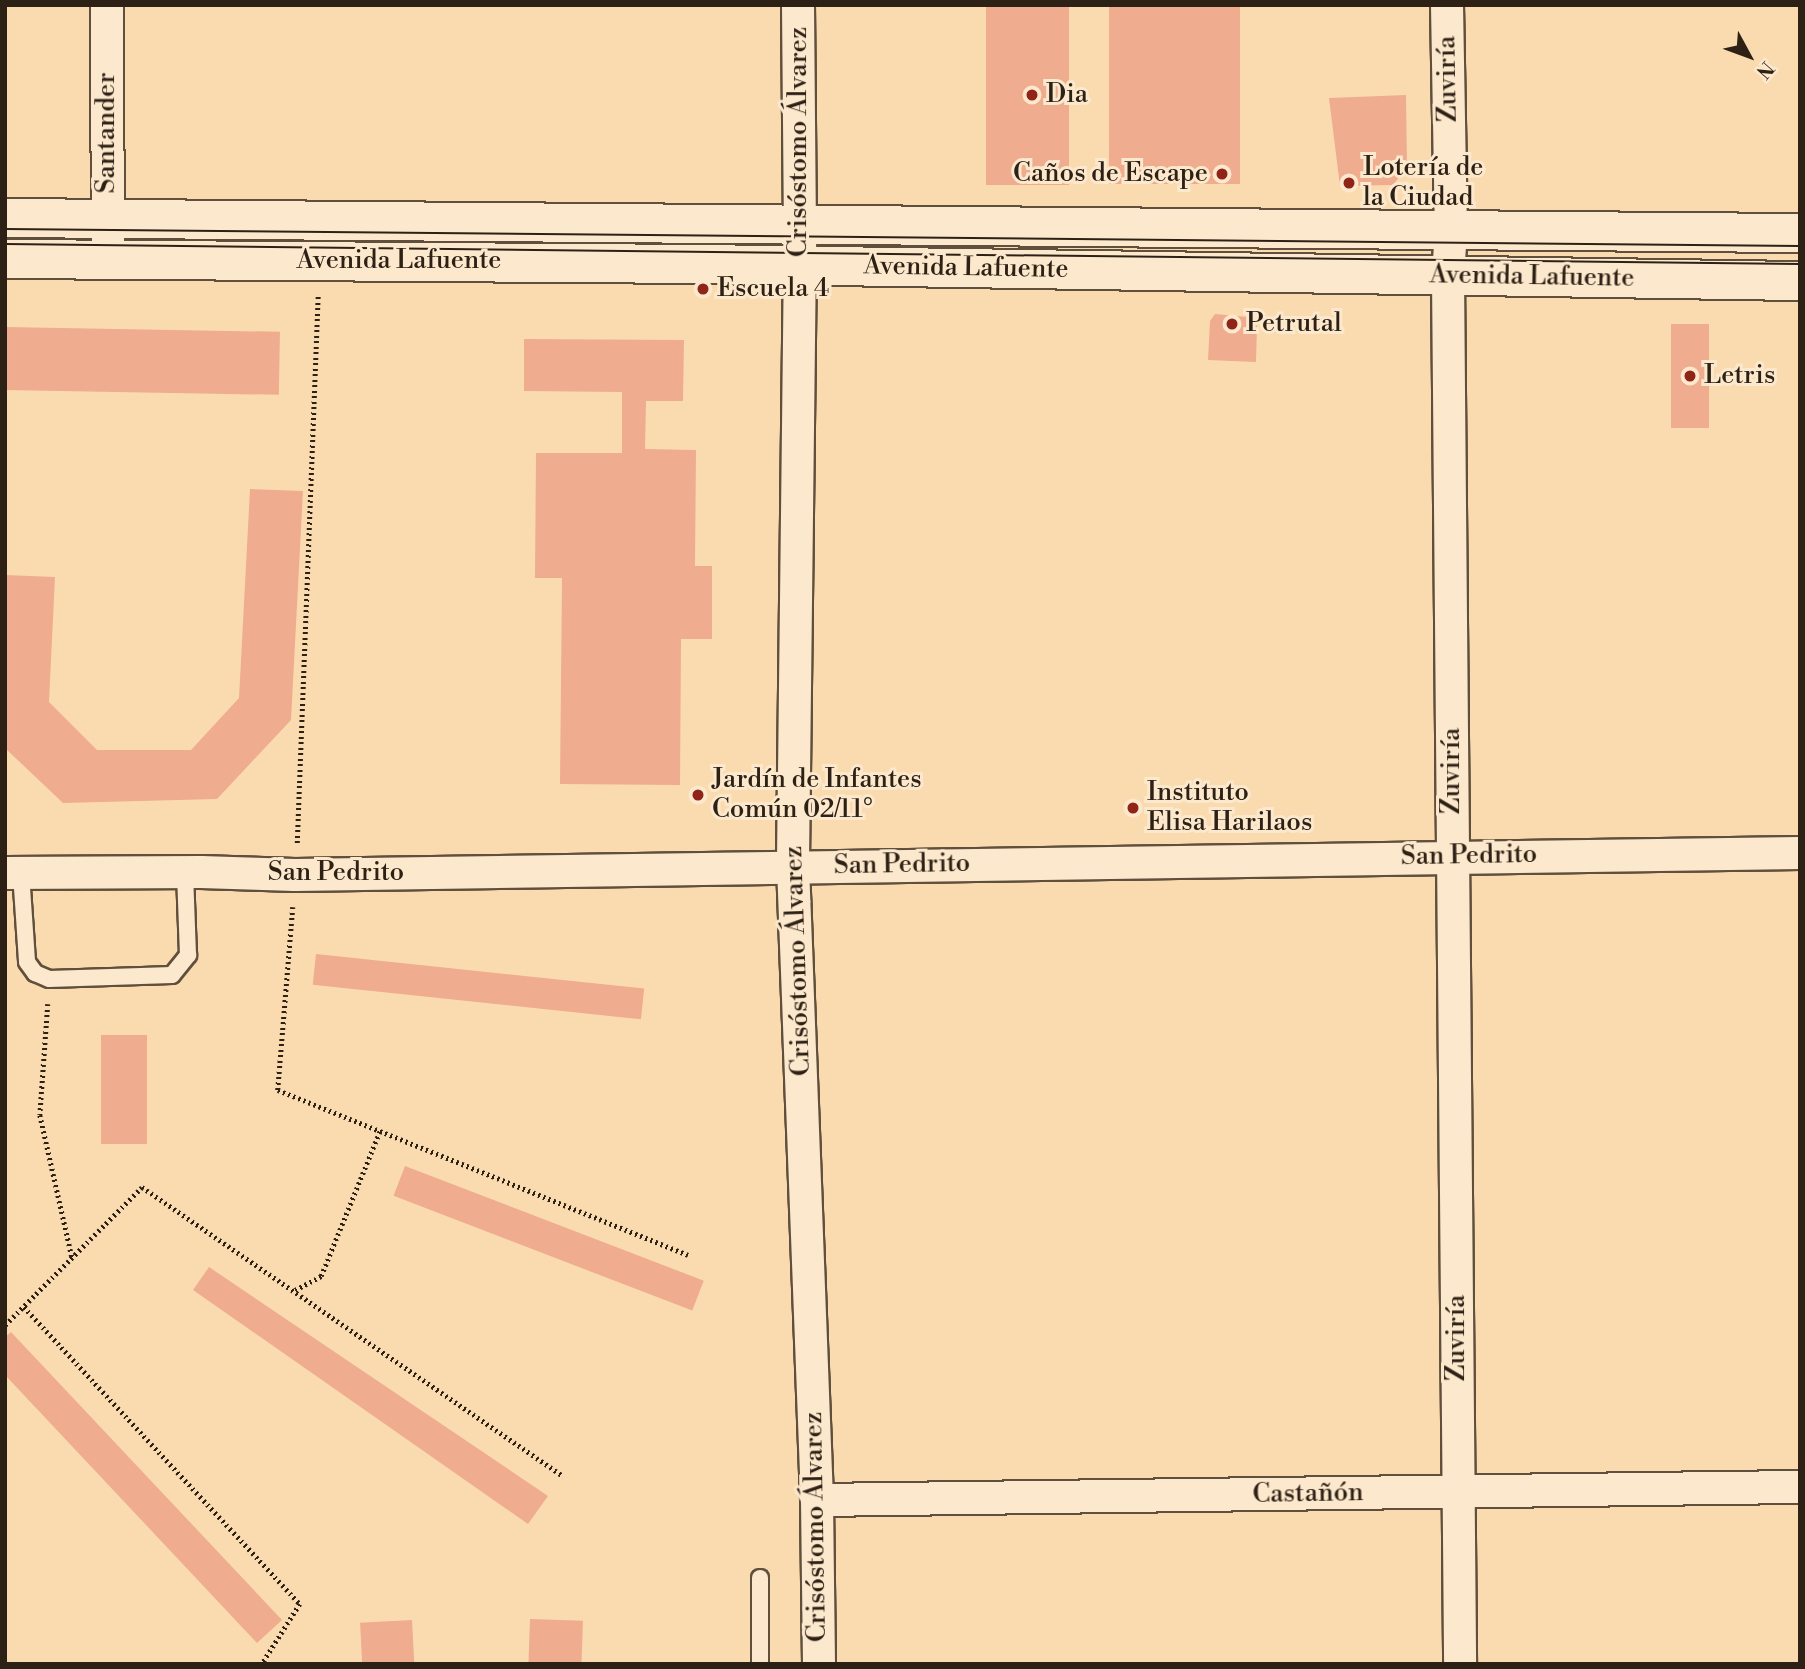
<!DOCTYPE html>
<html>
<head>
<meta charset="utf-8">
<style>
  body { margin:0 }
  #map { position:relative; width:1805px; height:1669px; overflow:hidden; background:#fadbb0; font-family:"Libre Bodoni",serif }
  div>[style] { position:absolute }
  .building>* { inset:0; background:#efac8f; transform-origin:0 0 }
  .path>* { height:4.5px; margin-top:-2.25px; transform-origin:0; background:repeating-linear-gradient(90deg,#2d2015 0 2px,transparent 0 5.5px) }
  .roads { filter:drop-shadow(2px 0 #604f3c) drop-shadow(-2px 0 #604f3c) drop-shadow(0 2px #604f3c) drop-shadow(0 -2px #604f3c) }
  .lane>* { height:16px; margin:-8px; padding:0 8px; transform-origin:8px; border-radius:8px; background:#fce8cc }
  .street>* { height:32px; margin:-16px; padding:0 16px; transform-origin:16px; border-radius:16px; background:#fce8cc }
  .secondary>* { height:38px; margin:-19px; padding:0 19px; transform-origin:19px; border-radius:19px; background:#fce8cc }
  .tram>* { height:2px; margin:-1px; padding:0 1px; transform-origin:1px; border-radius:1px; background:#2d2015 }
  .dots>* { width:19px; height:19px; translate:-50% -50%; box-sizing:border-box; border:4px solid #fce8cc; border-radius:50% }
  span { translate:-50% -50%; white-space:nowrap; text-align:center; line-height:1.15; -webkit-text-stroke:6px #fce8cc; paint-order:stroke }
  .street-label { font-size:26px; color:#2d2015 }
  .poi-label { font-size:26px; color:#2d2015 }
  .left { translate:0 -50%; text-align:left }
  .right { translate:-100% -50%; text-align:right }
  .frame { position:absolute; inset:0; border:7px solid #2d2015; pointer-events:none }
  .north { position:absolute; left:1714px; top:21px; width:70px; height:70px; -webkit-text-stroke:5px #fce8cc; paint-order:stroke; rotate:131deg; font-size:19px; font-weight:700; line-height:28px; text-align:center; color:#2d2015 }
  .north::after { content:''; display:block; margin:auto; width:24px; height:32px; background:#2d2015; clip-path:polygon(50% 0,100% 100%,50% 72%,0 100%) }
</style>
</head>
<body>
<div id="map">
  <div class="building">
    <div style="left:986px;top:5px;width:83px;height:180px"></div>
    <div style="left:1109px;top:5px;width:131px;height:179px"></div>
    <div style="clip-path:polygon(1406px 95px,1407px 167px,1393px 185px,1340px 186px,1329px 98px)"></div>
    <div style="clip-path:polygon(1215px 314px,1248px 317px,1257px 326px,1256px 362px,1208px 360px,1210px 321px)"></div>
    <div style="left:1671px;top:324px;width:38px;height:104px"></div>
    <div style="left:5px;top:327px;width:275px;height:63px;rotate:1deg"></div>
    <div style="clip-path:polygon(524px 339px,684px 340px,683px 401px,646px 401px,645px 449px,696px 450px,695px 566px,712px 566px,712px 639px,681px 639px,680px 785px,560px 784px,562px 578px,535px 578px,536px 453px,622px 453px,622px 392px,524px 391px)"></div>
    <div style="clip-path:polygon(250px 489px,303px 491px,291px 720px,217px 799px,63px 803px,5px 748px,5px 575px,55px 577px,49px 702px,97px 750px,191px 750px,239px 698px)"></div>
    <div style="left:316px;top:954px;width:330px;height:31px;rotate:6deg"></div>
    <div style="left:101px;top:1035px;width:46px;height:109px"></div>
    <div style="left:405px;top:1166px;width:320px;height:32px;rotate:21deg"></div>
    <div style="clip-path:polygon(209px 1267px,548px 1496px,528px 1524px,193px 1290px)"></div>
    <div style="clip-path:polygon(11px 1332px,282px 1620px,257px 1643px,5px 1375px,5px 1337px)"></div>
    <div style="left:530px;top:1619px;width:53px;height:45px;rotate:2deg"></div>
    <div style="left:412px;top:1620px;width:44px;height:52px;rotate:87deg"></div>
  </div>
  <div class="path">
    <div style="left:297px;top:843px;width:548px;rotate:-87.81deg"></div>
    <div style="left:293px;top:907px;width:184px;rotate:94.7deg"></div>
    <div style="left:278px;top:1090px;width:442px;rotate:21.9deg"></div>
    <div style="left:48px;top:1004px;width:111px;rotate:94.1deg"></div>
    <div style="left:40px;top:1115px;width:146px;rotate:77.3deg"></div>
    <div style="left:295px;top:1290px;width:30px;rotate:-28deg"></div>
    <div style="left:321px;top:1276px;width:157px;rotate:-67.9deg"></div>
    <div style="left:24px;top:1307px;width:405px;rotate:47.1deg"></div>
    <div style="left:300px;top:1604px;width:71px;rotate:122.3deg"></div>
    <div style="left:5px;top:1325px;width:194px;rotate:-45.2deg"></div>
    <div style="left:142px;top:1187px;width:511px;rotate:34.47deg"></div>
  </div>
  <div class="roads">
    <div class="lane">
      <div style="left:21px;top:873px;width:89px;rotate:86.1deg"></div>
      <div style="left:27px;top:962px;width:14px;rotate:54deg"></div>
      <div style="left:35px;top:973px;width:15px;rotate:23deg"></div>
      <div style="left:49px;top:979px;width:123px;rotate:-1.9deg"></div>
      <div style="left:172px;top:975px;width:26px;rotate:-51deg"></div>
      <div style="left:188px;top:955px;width:83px;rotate:-92.1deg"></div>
      <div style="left:760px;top:1578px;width:86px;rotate:90deg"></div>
    </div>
    <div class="street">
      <div style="left:107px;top:5px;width:255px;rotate:89.8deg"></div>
      <div style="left:798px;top:5px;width:249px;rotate:89.5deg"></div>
      <div style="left:800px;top:254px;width:612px;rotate:90.66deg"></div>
      <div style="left:793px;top:866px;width:634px;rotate:87.83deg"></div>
      <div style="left:817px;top:1500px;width:164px;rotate:89.3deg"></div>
      <div style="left:1447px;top:5px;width:225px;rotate:89deg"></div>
      <div style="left:1451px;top:230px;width:46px;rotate:93.7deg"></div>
      <div style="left:1448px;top:276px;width:1388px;rotate:89.5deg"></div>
      <div style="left:5px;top:873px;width:196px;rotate:-0.3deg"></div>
      <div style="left:201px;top:872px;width:94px;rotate:1.8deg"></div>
      <div style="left:295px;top:875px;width:1505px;rotate:-0.84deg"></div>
      <div style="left:817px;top:1500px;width:983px;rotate:-0.76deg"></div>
    </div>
    <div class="secondary">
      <div style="left:5px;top:218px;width:1795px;rotate:0.48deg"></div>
      <div style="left:5px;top:259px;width:697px;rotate:0.41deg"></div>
      <div style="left:702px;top:264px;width:1098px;rotate:0.89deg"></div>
    </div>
  </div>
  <div class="tram">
    <div style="left:5px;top:229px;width:1795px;rotate:0.54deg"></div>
    <div style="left:5px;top:244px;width:1795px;rotate:0.64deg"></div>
  </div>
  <div class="dots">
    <div style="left:1032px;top:95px;background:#8f2418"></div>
    <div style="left:1222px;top:174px;background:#8f2418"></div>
    <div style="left:1349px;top:183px;background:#8f2418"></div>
    <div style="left:703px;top:289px;background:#8f2418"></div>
    <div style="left:1232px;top:324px;background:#8f2418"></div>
    <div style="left:1690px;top:376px;background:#8f2418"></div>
    <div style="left:698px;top:795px;background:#8f2418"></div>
    <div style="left:1133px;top:808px;background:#8f2418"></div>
  </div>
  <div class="street-label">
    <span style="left:1448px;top:79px;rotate:-91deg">Zuviría</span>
    <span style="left:107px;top:133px;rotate:-90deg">Santander</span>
    <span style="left:799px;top:142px;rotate:-90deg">Crisóstomo Álvarez</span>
    <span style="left:399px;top:261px">Avenida Lafuente</span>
    <span style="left:966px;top:268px;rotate:1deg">Avenida Lafuente</span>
    <span style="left:1532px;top:277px;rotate:1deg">Avenida Lafuente</span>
    <span style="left:1452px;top:771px;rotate:-90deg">Zuviría</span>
    <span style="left:1469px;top:856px;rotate:-1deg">San Pedrito</span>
    <span style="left:902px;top:865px;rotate:-1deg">San Pedrito</span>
    <span style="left:336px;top:873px">San Pedrito</span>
    <span style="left:798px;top:961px;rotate:-92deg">Crisóstomo Álvarez</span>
    <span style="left:1457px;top:1338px;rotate:-90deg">Zuviría</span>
    <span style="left:1308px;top:1494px;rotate:-1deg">Castañón</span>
    <span style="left:816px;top:1527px;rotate:-91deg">Crisóstomo Álvarez</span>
  </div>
  <div class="poi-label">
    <span class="left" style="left:1046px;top:95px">Dia</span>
    <span class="left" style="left:1363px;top:183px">Lotería de<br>la Ciudad</span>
    <span class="right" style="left:1208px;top:174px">Caños de Escape</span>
    <span class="left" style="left:717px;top:289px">Escuela 4</span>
    <span class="left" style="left:1246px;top:324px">Petrutal</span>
    <span class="left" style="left:1704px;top:376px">Letris</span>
    <span class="left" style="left:712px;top:795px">Jardín de Infantes<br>Común 02/11°</span>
    <span class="left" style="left:1147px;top:808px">Instituto<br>Elisa Harilaos</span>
  </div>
  <div class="frame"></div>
  <div class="north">N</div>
</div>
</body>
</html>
